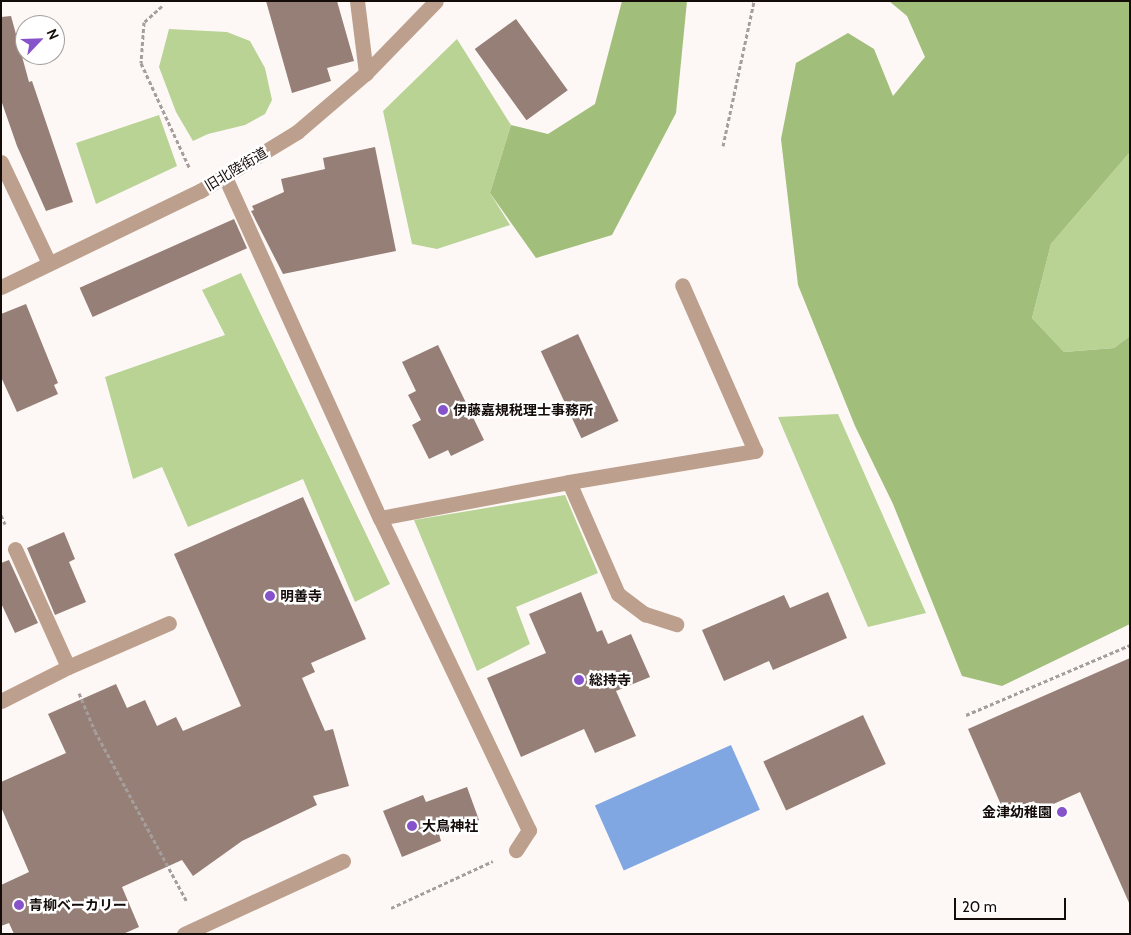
<!DOCTYPE html>
<html>
<head>
<meta charset="utf-8">
<style>
  body { margin:0 }
  #map { position:relative; width:1131px; height:935px; overflow:hidden; background:#fdf8f6; font-family:Cabin,"Noto Sans JP",sans-serif }
  div>[style] { position:absolute }
  .green>* { inset:0; background:#b8d394 }
  .forest>* { inset:0; background:#a1be7b }
  .water>* { inset:0; background:#81a7e2; transform-origin:0 0 }
  .building>* { inset:0; background:#957f76; transform-origin:0 0 }
  .path>* { height:3px; margin-top:-1.5px; transform-origin:0; background:repeating-linear-gradient(90deg,#a59e9c 0 4px,transparent 0 6.5px) }
  .minor>* { height:15px; margin:-7.5px; padding:0 7.5px; transform-origin:7.5px; border-radius:7.5px; background:#bca08d }
  .dots>* { width:14px; height:14px; translate:-50% -50%; box-sizing:border-box; border:2px solid #fff; border-radius:50% }
  span { translate:-50% -50%; white-space:nowrap; text-align:center; line-height:1.15; -webkit-text-stroke:5px #fff; paint-order:stroke }
  .street-label { font-size:14px; color:#140c09 }
  .poi-label { font-size:14px; color:#140c09; font-weight:700 }
  .left { translate:0 -50%; text-align:left }
  .right { translate:-100% -50%; text-align:right }
  .frame { position:absolute; inset:0; border:2px solid #140c09; pointer-events:none }
  .north { position:absolute; left:15px; top:15px; width:50px; height:50px; box-sizing:border-box; background:#fff; border:1px solid #a19e9d; border-radius:50%; rotate:66deg; font-size:14px; font-weight:700; line-height:20px; text-align:center; color:#140c09 }
  .north::after { content:''; display:block; margin:auto; width:18px; height:22px; background:#8753cb; clip-path:polygon(50% 0,100% 100%,50% 72%,0 100%) }
  .scale { position:absolute; left:954px; top:898px; width:112px; height:22px; box-sizing:border-box; border:2px solid #140c09; border-top:0; padding-left:6px; font-size:15px; line-height:18px; white-space:nowrap; color:#140c09; -webkit-text-stroke:4px #fff; paint-order:stroke }
</style>
</head>
<body>
<div id="map">
  <div class="green">
    <div style="clip-path:polygon(169px 29px,227px 32px,250px 41px,265px 68px,272px 100px,265px 114px,245px 125px,208px 134px,193px 141px,176px 112px,159px 67px)"></div>
    <div style="clip-path:polygon(457px 39px,511px 125px,490px 193px,510px 225px,437px 249px,412px 244px,383px 111px)"></div>
    <div style="clip-path:polygon(159px 115px,177px 166px,96px 204px,76px 143px)"></div>
    <div style="clip-path:polygon(1130px 152px,1130px 336px,1114px 348px,1064px 352px,1032px 318px,1051px 244px)"></div>
    <div style="clip-path:polygon(241px 273px,390px 584px,355px 602px,303px 479px,188px 527px,162px 467px,133px 479px,105px 377px,225px 335px,202px 290px)"></div>
    <div style="clip-path:polygon(838px 414px,926px 613px,868px 627px,778px 417px)"></div>
    <div style="clip-path:polygon(565px 495px,598px 573px,516px 607px,530px 644px,477px 671px,414px 520px)"></div>
  </div>
  <div class="forest">
    <div style="clip-path:polygon(622px 1px,687px 1px,676px 113px,612px 235px,536px 258px,490px 193px,511px 125px,548px 134px,595px 104px)"></div>
    <div style="clip-path:polygon(889px 1px,1130px 1px,1130px 152px,1051px 244px,1032px 318px,1064px 352px,1114px 348px,1130px 336px,1130px 624px,1002px 686px,962px 676px,893px 504px,855px 426px,798px 285px,781px 139px,796px 63px,848px 33px,874px 49px,893px 96px,925px 57px,907px 16px)"></div>
  </div>
  <div class="water">
    <div style="left:731px;top:745px;width:71px;height:149px;rotate:66deg"></div>
  </div>
  <div class="building">
    <div style="clip-path:polygon(266px 1px,337px 1px,354px 61px,327px 68px,331px 81px,292px 93px)"></div>
    <div style="clip-path:polygon(11px 16px,29px 82px,32px 81px,73px 202px,46px 211px,17px 146px,1px 100px,1px 17px)"></div>
    <div style="left:516px;top:19px;width:88px;height:51px;rotate:54deg"></div>
    <div style="clip-path:polygon(375px 147px,396px 251px,283px 274px,251px 211px,254px 210px,252px 206px,284px 192px,281px 179px,325px 169px,323px 158px)"></div>
    <div style="left:234px;top:219px;width:32px;height:169px;rotate:66deg"></div>
    <div style="clip-path:polygon(26px 304px,58px 383px,54px 385px,58px 394px,17px 412px,1px 377px,1px 314px)"></div>
    <div style="left:578px;top:334px;width:96px;height:41px;rotate:65deg"></div>
    <div style="clip-path:polygon(438px 345px,484px 440px,451px 456px,448px 450px,429px 459px,412px 425px,421px 420px,408px 395px,416px 391px,402px 362px)"></div>
    <div style="clip-path:polygon(303px 497px,366px 639px,311px 663px,315px 672px,302px 678px,325px 731px,333px 729px,349px 786px,313px 796px,317px 805px,242px 841px,193px 876px,182px 860px,122px 887px,139px 927px,123px 934px,14px 934px,9px 923px,1px 926px,1px 885px,29px 872px,1px 807px,1px 782px,66px 753px,48px 714px,116px 684px,127px 708px,145px 700px,157px 726px,176px 717px,183px 731px,241px 706px,174px 554px)"></div>
    <div style="clip-path:polygon(64px 532px,75px 559px,69px 562px,86px 602px,55px 615px,27px 548px)"></div>
    <div style="clip-path:polygon(9px 560px,38px 623px,15px 633px,1px 603px,1px 563px)"></div>
    <div style="clip-path:polygon(581px 592px,597px 632px,602px 630px,608px 644px,631px 634px,650px 677px,616px 691px,636px 736px,595px 753px,584px 729px,521px 757px,487px 678px,546px 653px,529px 614px)"></div>
    <div style="clip-path:polygon(828px 592px,847px 638px,773px 670px,769px 661px,724px 681px,702px 630px,784px 595px,790px 608px)"></div>
    <div style="clip-path:polygon(1130px 658px,1130px 905px,1080px 792px,1038px 811px,1034px 801px,1005px 814px,968px 729px)"></div>
    <div style="left:863px;top:715px;width:54px;height:110px;rotate:65deg"></div>
    <div style="clip-path:polygon(467px 787px,479px 820px,439px 834px,441px 841px,402px 857px,383px 811px,423px 795px,426px 802px)"></div>
  </div>
  <div class="path">
    <div style="left:162px;top:6px;width:24px;rotate:138deg"></div>
    <div style="left:144px;top:22px;width:41px;rotate:94.2deg"></div>
    <div style="left:141px;top:63px;width:115px;rotate:65.2deg"></div>
    <div style="left:723px;top:146px;width:148px;rotate:-77.9deg"></div>
    <div style="left:1px;top:515px;width:10px;rotate:66deg"></div>
    <div style="left:79px;top:693px;width:41px;rotate:67.2deg"></div>
    <div style="left:95px;top:731px;width:194px;rotate:61.7deg"></div>
    <div style="left:966px;top:715px;width:178px;rotate:-23.1deg"></div>
    <div style="left:391px;top:908px;width:112px;rotate:-24.7deg"></div>
  </div>
  <div class="minor">
    <div style="left:357px;top:1px;width:73px;rotate:82.9deg"></div>
    <div style="left:1px;top:162px;width:112px;rotate:64.6deg"></div>
    <div style="left:225px;top:177px;width:375px;rotate:65.6deg"></div>
    <div style="left:380px;top:518px;width:346px;rotate:64.5deg"></div>
    <div style="left:529px;top:830px;width:24px;rotate:123deg"></div>
    <div style="left:1px;top:287px;width:221px;rotate:-25.8deg"></div>
    <div style="left:200px;top:191px;width:114px;rotate:-31.3deg"></div>
    <div style="left:297px;top:132px;width:91px;rotate:-40.5deg"></div>
    <div style="left:366px;top:73px;width:100px;rotate:-45.8deg"></div>
    <div style="left:569px;top:482px;width:122px;rotate:66.4deg"></div>
    <div style="left:618px;top:594px;width:34px;rotate:37deg"></div>
    <div style="left:645px;top:614px;width:33px;rotate:18deg"></div>
    <div style="left:380px;top:518px;width:192px;rotate:-10.8deg"></div>
    <div style="left:569px;top:482px;width:189px;rotate:-9.5deg"></div>
    <div style="left:755px;top:451px;width:181px;rotate:-113.7deg"></div>
    <div style="left:15px;top:549px;width:129px;rotate:65.8deg"></div>
    <div style="left:1px;top:701px;width:75px;rotate:-26.9deg"></div>
    <div style="left:68px;top:667px;width:110px;rotate:-23.5deg"></div>
    <div style="left:184px;top:934px;width:175px;rotate:-24.7deg"></div>
  </div>
  <div class="dots">
    <div style="left:443px;top:410px;background:#8753cb"></div>
    <div style="left:270px;top:596px;background:#8753cb"></div>
    <div style="left:579px;top:680px;background:#8753cb"></div>
    <div style="left:1062px;top:812px;background:#8753cb"></div>
    <div style="left:412px;top:826px;background:#8753cb"></div>
    <div style="left:19px;top:905px;background:#8753cb"></div>
  </div>
  <div class="street-label">
    <span style="left:236px;top:169px;rotate:-31deg">旧北陸街道</span>
  </div>
  <div class="poi-label">
    <span class="left" style="left:453px;top:410px">伊藤嘉規税理士事務所</span>
    <span class="left" style="left:280px;top:596px">明善寺</span>
    <span class="left" style="left:589px;top:680px">総持寺</span>
    <span class="right" style="left:1052px;top:812px">金津幼稚園</span>
    <span class="left" style="left:422px;top:826px">大鳥神社</span>
    <span class="left" style="left:29px;top:905px">青柳ベーカリー</span>
  </div>
  <div class="frame"></div>
  <div class="north">N</div>
  <div class="scale">20 m</div>
</div>
</body>
</html>
